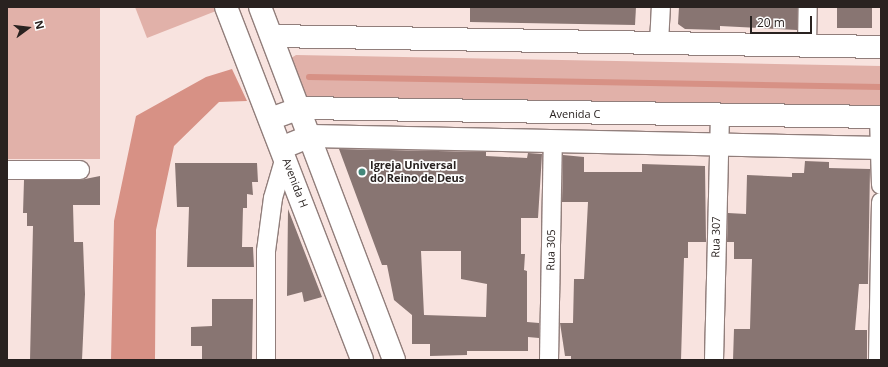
<!DOCTYPE html>
<html>
<head>
<meta charset="utf-8">
<style>
  body { margin:0 }
  #map { position:relative; width:888px; height:367px; overflow:hidden; background:#f8e3df; font-family:"Open Sans",sans-serif }
  div>[style] { position:absolute }
  .green>* { inset:0; background:#e1b1a9; transform-origin:0 0 }
  .water>* { inset:0; background:#d79185 }
  .stream>* { height:6px; margin:-3px; padding:0 3px; transform-origin:3px; border-radius:3px; background:#d79185 }
  .building>* { inset:0; background:#887572; transform-origin:0 0 }
  .roads { filter:drop-shadow(1px 0 #917e7b) drop-shadow(-1px 0 #917e7b) drop-shadow(0 1px #917e7b) drop-shadow(0 -1px #917e7b) }
  .minor>* { height:18px; margin:-9px; padding:0 9px; transform-origin:9px; border-radius:9px; background:#fff }
  .tertiary>* { height:22px; margin:-11px; padding:0 11px; transform-origin:11px; border-radius:11px; background:#fff }
  .dots>* { width:11px; height:11px; translate:-50% -50%; box-sizing:border-box; border:2px solid #fff; border-radius:50% }
  span { translate:-50% -50%; white-space:nowrap; text-align:center; line-height:1.15; -webkit-text-stroke:3.5px #fff; paint-order:stroke }
  .street-label { font-size:11px; color:#292220 }
  .poi-label { font-size:11px; color:#292220; font-weight:700 }
  .left { translate:0 -50%; text-align:left }
  .frame { position:absolute; inset:0; border:8px solid #292220; pointer-events:none }
  .north { position:absolute; left:8px; top:8px; width:40px; height:40px; -webkit-text-stroke:3px #fff; paint-order:stroke; rotate:75deg; font-size:11px; font-weight:700; line-height:16px; text-align:center; color:#292220 }
  .north::after { content:''; display:block; margin:auto; width:14px; height:18px; background:#292220; clip-path:polygon(50% 0,100% 100%,50% 72%,0 100%) }
  .scale { position:absolute; left:750px; top:16px; width:62px; height:18px; box-sizing:border-box; border:2px solid #292220; border-top:0; padding-left:5px; font-size:12px; line-height:14px; white-space:nowrap; color:#292220; -webkit-text-stroke:3px #fff; paint-order:stroke }
</style>
</head>
<body>
<div id="map">
  <div class="green">
    <div style="left:7px;top:7px;width:93px;height:152px"></div>
    <div style="clip-path:polygon(135px 7px,215px 7px,216px 11px,147px 38px)"></div>
    <div style="clip-path:polygon(296px 55px,881px 66px,881px 110px,302px 99px,288px 60px)"></div>
  </div>
  <div class="water">
    <div style="clip-path:polygon(232px 69px,247px 101px,219px 102px,174px 146px,156px 230px,155px 360px,111px 360px,114px 221px,136px 116px,206px 77px)"></div>
  </div>
  <div class="stream">
    <div style="left:309px;top:77px;width:572px;rotate:1deg"></div>
  </div>
  <div class="building">
    <div style="clip-path:polygon(470px 7px,636px 7px,635px 25px,470px 22px)"></div>
    <div style="clip-path:polygon(679px 7px,798px 7px,797px 30px,720px 26px,720px 30px,685px 29px,678px 24px)"></div>
    <div style="left:837px;top:7px;width:35px;height:21px"></div>
    <div style="clip-path:polygon(evenodd,339px 149px,486px 152px,486px 156px,527px 158px,528px 153px,542px 154px,538px 218px,521px 218px,521px 254px,525px 254px,524px 270px,527px 271px,527px 322px,539px 323px,539px 338px,528px 337px,528px 351px,467px 351px,467px 355px,430px 356px,430px 344px,412px 344px,412px 315px,394px 300px,387px 265px,382px 265px,339px 149px,421px 251px,461px 251px,461px 279px,487px 284px,486px 317px,424px 315px,421px 251px)"></div>
    <div style="clip-path:polygon(563px 155px,584px 157px,584px 172px,642px 172px,642px 164px,705px 166px,706px 242px,688px 242px,688px 258px,684px 258px,681px 360px,571px 360px,571px 356px,565px 356px,560px 323px,573px 323px,574px 279px,584px 279px,588px 202px,562px 202px)"></div>
    <div style="clip-path:polygon(805px 161px,829px 162px,829px 168px,870px 169px,868px 284px,859px 284px,855px 330px,867px 330px,867px 360px,733px 360px,734px 329px,750px 329px,752px 259px,734px 259px,734px 242px,727px 242px,728px 213px,746px 214px,747px 175px,792px 177px,792px 173px,804px 173px)"></div>
    <div style="clip-path:polygon(175px 163px,257px 163px,258px 182px,252px 182px,253px 195px,247px 194px,247px 208px,243px 208px,242px 247px,253px 247px,254px 267px,187px 267px,189px 207px,177px 207px)"></div>
    <div style="clip-path:polygon(100px 176px,100px 205px,73px 205px,74px 242px,83px 242px,85px 294px,82px 360px,30px 360px,33px 226px,27px 226px,27px 213px,23px 213px,24px 180px,80px 180px)"></div>
    <div style="clip-path:polygon(288px 209px,322px 297px,304px 302px,302px 292px,287px 296px)"></div>
    <div style="clip-path:polygon(212px 299px,253px 299px,252px 360px,202px 360px,202px 346px,191px 346px,191px 327px,212px 326px)"></div>
  </div>
  <div class="roads">
    <div class="minor">
      <div style="left:659px;top:43px;width:36px;rotate:-87deg"></div>
      <div style="left:807px;top:46px;width:39px;rotate:-89deg"></div>
      <div style="left:879px;top:117px;width:68px;rotate:88.3deg"></div>
      <div style="left:7px;top:170px;width:73px"></div>
      <div style="left:266px;top:360px;width:109px;rotate:-90deg"></div>
      <div style="left:266px;top:251px;width:53px;rotate:-82.5deg"></div>
      <div style="left:273px;top:198px;width:43px;rotate:-73.7deg"></div>
      <div style="left:549px;top:360px;width:219px;rotate:-89deg"></div>
      <div style="left:714px;top:360px;width:246px;rotate:-88.6deg"></div>
      <div style="left:878px;top:360px;width:158px;rotate:-88.9deg"></div>
    </div>
    <div class="tertiary">
      <div style="left:226px;top:7px;width:378px;rotate:68.9deg"></div>
      <div style="left:260px;top:7px;width:378px;rotate:69.2deg"></div>
      <div style="left:272px;top:36px;width:609px;rotate:1.03deg"></div>
      <div style="left:270px;top:119px;width:33px;rotate:-20deg"></div>
      <div style="left:301px;top:108px;width:580px;rotate:0.89deg"></div>
      <div style="left:281px;top:148px;width:32px;rotate:-22deg"></div>
      <div style="left:311px;top:136px;width:570px;rotate:1.21deg"></div>
    </div>
  </div>
  <div class="dots">
    <div style="left:362px;top:172px;background:#44887b"></div>
  </div>
  <div class="street-label">
    <span style="left:575px;top:114px">Avenida C</span>
    <span style="left:295px;top:183px;rotate:69deg">Avenida H</span>
    <span style="left:716px;top:237px;rotate:-89deg">Rua 307</span>
    <span style="left:551px;top:250px;rotate:-89deg">Rua 305</span>
  </div>
  <div class="poi-label">
    <span class="left" style="left:370px;top:172px">Igreja Universal<br>do Reino de Deus</span>
  </div>
  <div class="frame"></div>
  <div class="north">N</div>
  <div class="scale">20 m</div>
</div>
</body>
</html>
